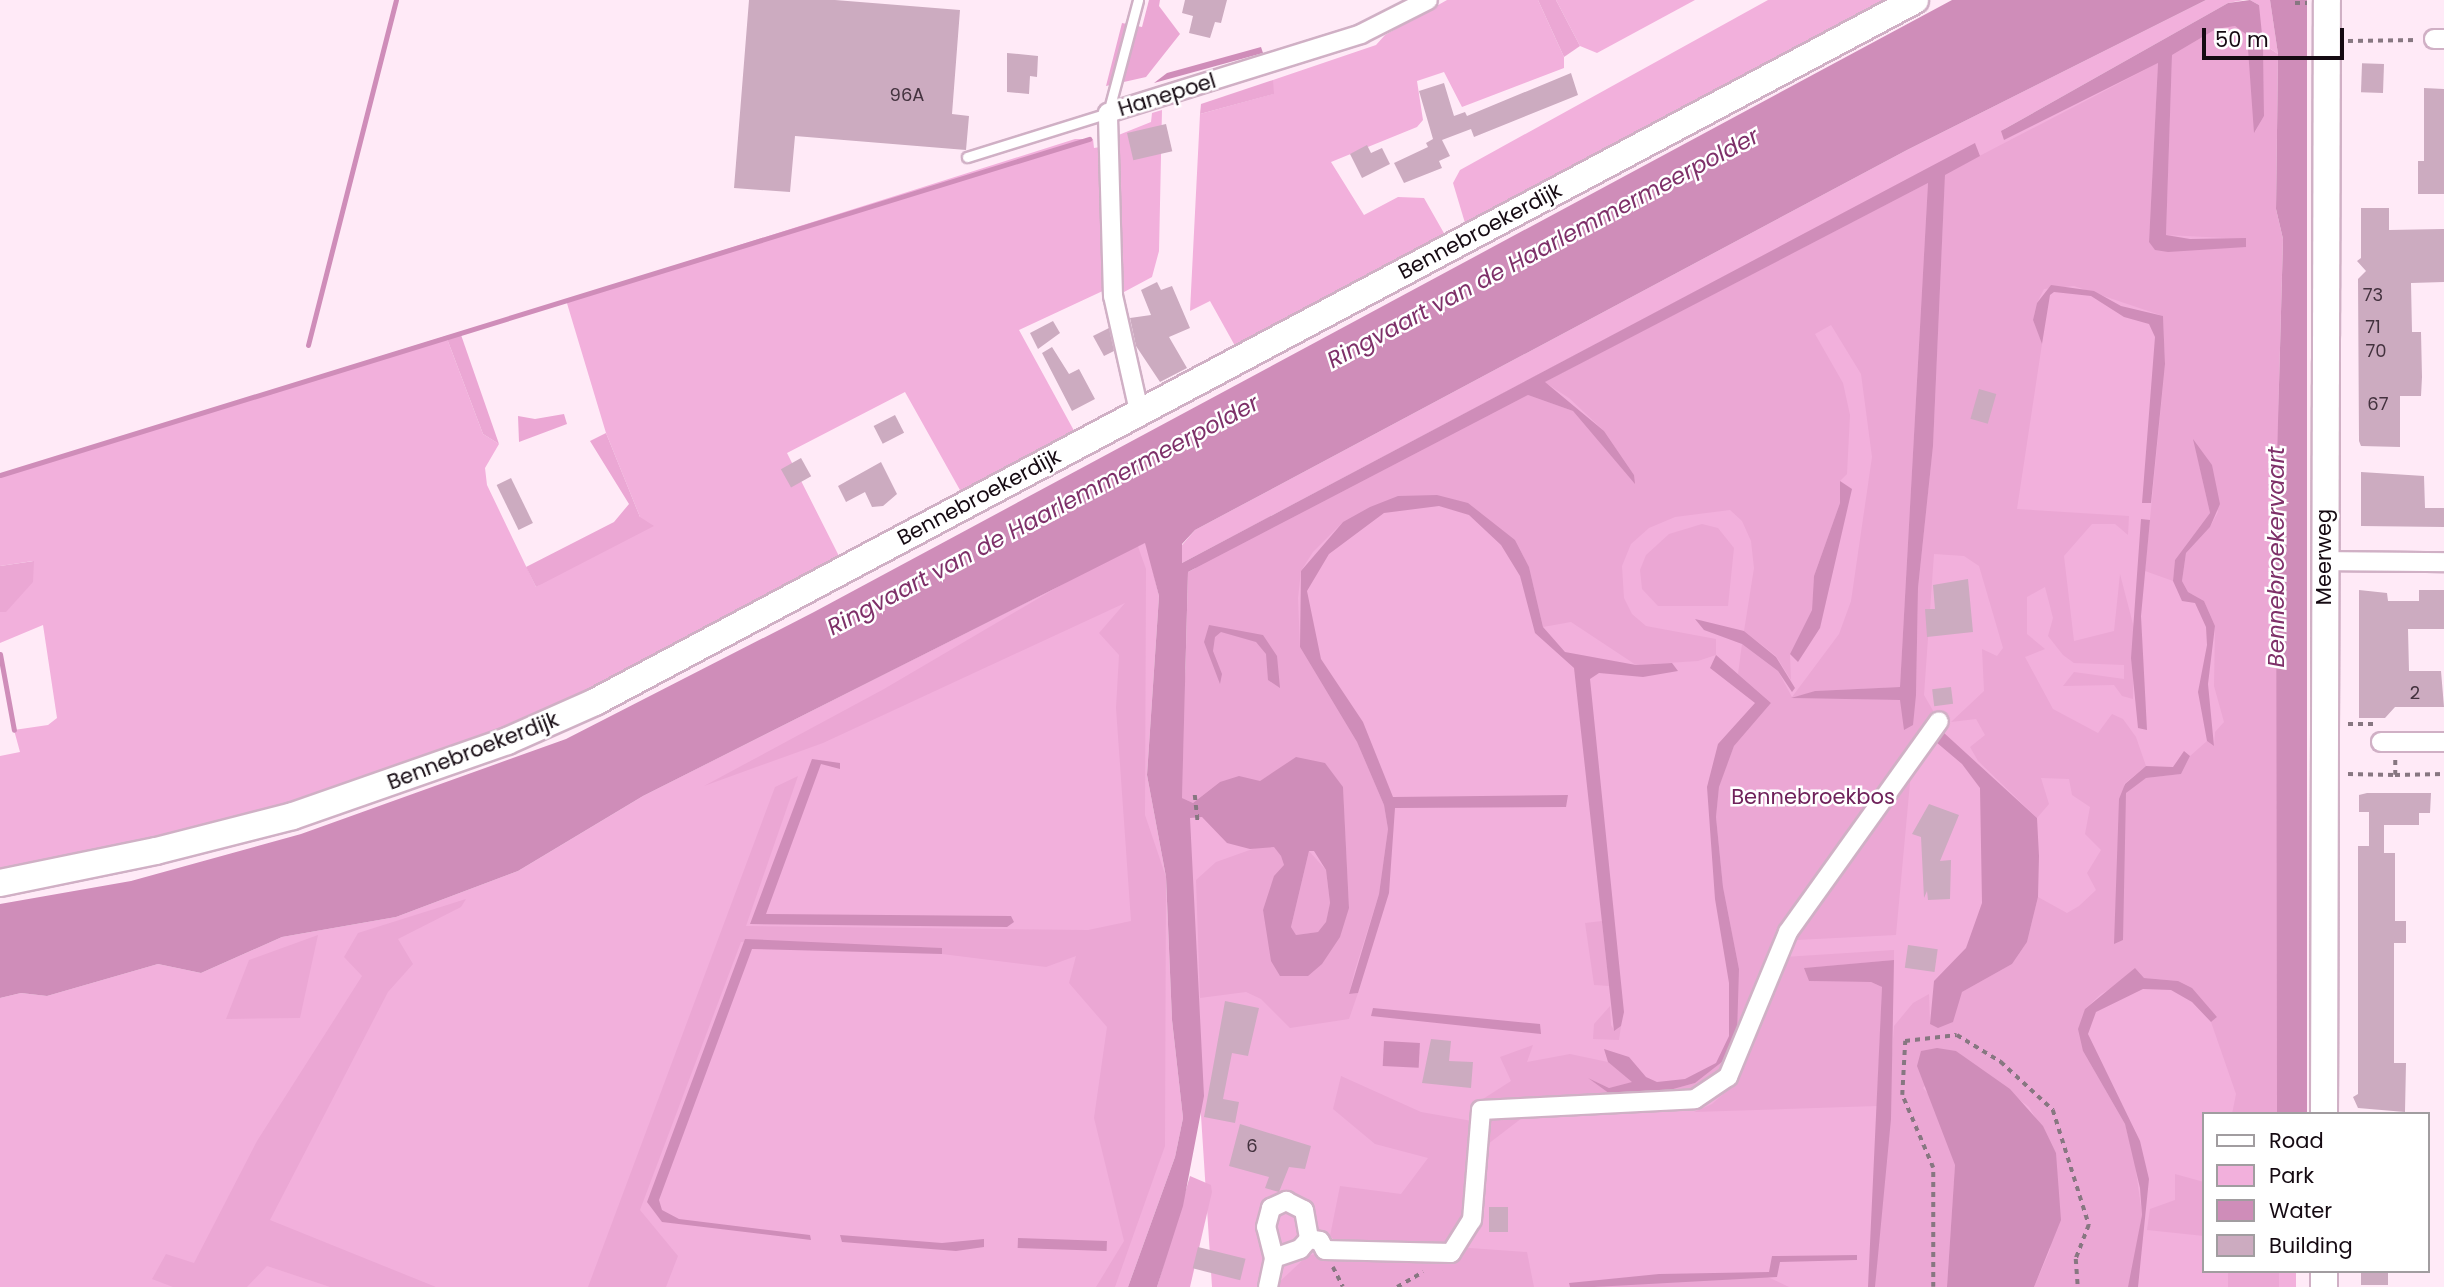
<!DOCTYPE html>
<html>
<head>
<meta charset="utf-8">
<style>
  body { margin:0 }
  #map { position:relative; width:2444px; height:1287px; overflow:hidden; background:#ffeaf7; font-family:Poppins,sans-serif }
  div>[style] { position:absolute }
  .green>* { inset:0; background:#f2b0dc }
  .forest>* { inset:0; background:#eba7d4; transform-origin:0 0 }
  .water>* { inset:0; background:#cf8db9; transform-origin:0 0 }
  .stream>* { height:5px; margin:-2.5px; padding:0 2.5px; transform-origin:2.5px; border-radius:2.5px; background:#cf8db9 }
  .building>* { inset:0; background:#ccabc0; transform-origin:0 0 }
  .path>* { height:3.5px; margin-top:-1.75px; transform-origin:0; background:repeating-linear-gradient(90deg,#877781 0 5px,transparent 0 10px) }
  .roads { filter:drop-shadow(2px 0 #d0b0c5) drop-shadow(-2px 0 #d0b0c5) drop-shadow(0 2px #d0b0c5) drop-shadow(0 -2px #d0b0c5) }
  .lane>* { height:9px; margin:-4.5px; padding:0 4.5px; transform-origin:4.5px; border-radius:4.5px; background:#fff }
  .street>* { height:18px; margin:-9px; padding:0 9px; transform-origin:9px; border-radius:9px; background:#fff }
  .secondary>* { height:26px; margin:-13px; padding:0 13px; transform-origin:13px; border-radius:13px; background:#fff }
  span { translate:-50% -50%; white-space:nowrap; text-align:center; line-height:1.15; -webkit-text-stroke:5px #fff; paint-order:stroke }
  .number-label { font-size:18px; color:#43323e }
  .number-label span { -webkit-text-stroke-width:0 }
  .street-label { font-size:21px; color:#150a12 }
  .park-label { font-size:21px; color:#6f225b }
  .water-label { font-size:23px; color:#7e3069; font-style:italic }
  .legend { position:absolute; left:2202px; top:1112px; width:228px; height:161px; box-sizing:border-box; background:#fff; border:2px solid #a19da0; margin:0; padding:9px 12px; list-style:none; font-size:21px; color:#150a12 }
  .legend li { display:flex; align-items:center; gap:14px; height:35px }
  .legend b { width:35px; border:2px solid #a19da0 }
  .scale { position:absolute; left:2202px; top:28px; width:142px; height:32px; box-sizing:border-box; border:4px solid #150a12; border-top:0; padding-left:9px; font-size:21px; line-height:24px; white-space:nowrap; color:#150a12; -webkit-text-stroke:5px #fff; paint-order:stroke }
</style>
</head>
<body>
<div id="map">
  <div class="green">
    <div style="clip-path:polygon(1447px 0,1538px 0,1564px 57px,1564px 68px,1462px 107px,1444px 72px,1417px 81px,1423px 120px,1417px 127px,1331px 162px,1364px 215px,1398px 197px,1424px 198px,1449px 242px,1239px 353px,1210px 301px,1190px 311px,1200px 114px,1273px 94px,1273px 80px,1376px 45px,1385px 35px)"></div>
    <div style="clip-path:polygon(1556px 0,1695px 0,1597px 53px,1580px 46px)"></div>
    <div style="clip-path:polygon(1768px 0,1885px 0,1465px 223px,1453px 183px,1460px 170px)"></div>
    <div style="clip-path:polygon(2206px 0,2244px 0,2228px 3px,2001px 131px,2259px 5px,2250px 0,2270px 0,2278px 54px,2269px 48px,2298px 1114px,2204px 1114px,2204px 1271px,2296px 1271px,2296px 1287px,1212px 1287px,1178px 757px,1195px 567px,1978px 153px,1975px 144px,1182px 563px,1182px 545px,1195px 530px,1907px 150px)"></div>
    <div style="clip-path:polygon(1162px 110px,1159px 251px,1152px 277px,1124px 292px,1116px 136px,1151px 122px,1152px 113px)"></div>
    <div style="clip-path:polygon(1075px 139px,1093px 139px,1094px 148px,1100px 147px,1107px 289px,1019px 330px,1078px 438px,965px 499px,905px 392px,787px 453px,843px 564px,580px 704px,222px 830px,0 872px,0 756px,20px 752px,14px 730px,48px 725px,57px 718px,43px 625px,0 643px,0 612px,6px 611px,33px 561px,0 566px,0 475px,446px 336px,483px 434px,499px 444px,485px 468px,487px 485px,536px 587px,640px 517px,606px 433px,566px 300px)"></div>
    <div style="clip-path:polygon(1146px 542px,1159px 596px,1147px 775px,1166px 877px,1172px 1020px,1183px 1118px,1175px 1157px,1128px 1287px,0 1287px,0 998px,21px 993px,47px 996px,158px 964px,201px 973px,282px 937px,396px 917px,518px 871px,643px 796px)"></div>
  </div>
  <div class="forest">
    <div style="clip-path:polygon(1149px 0,1160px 0,1159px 6px,1180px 34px,1146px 77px,1106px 86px,1122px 23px,1142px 27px)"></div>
    <div style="clip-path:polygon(1538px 0,1556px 0,1580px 46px,1564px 57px)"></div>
    <div style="clip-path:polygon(evenodd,2235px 26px,2247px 35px,2255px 132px,2264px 116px,2263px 44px,2278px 54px,2276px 209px,2283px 239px,2276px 494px,2277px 1114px,2232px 1114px,2236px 1094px,2211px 1022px,2217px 1017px,2178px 981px,2144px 978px,2124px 981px,2101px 994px,2085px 1009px,2083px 1051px,2125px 1124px,2135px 1163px,2142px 1215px,2132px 1272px,2128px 1287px,2034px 1287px,2050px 1250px,2056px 1153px,2029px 1107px,1956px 1051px,1923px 1088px,1933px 1099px,1955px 1165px,1947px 1287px,1875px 1287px,1894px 1026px,1913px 1003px,1929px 994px,1930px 1024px,1962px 992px,2012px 964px,2027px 942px,2038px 897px,2067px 913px,2079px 906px,2096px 890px,2087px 873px,2101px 850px,2085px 834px,2090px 807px,2072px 795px,2069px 779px,2041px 778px,2049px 804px,2037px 818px,1978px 761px,1970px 747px,1985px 735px,1976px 719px,1951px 722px,1984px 691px,1982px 649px,1997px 656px,2003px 648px,1979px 566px,1964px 556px,1934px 554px,1924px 695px,1939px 721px,1879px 790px,1804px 891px,1737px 1048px,1717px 1077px,1683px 1096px,1558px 1102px,1548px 1117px,1522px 1118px,1475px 1154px,1473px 1221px,1456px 1247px,1527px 1252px,1534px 1287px,1274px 1287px,1307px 1256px,1342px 1247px,1330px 1236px,1340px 1186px,1401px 1194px,1428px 1158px,1375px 1144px,1333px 1109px,1341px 1076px,1421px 1112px,1472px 1121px,1472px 1106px,1511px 1081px,1500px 1057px,1533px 1045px,1527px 1062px,1570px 1054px,1608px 1062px,1633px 1082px,1609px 1088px,1588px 1078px,1610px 1094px,1666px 1091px,1695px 1083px,1727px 1058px,1739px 969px,1723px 887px,1716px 817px,1719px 786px,1734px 746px,1771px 703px,1738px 674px,1742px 644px,1778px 671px,1792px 697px,1839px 634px,1851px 601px,1872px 457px,1861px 374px,1831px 325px,1815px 334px,1843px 383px,1850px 415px,1847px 474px,1840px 481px,1840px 503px,1814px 576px,1812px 610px,1790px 654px,1791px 680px,1776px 656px,1744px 631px,1754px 568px,1751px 541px,1742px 521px,1730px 510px,1675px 517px,1649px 528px,1631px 544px,1622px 566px,1624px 598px,1632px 614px,1646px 626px,1716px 639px,1716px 655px,1698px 661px,1636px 665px,1571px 622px,1543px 627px,1529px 567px,1515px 540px,1437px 495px,1343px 522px,1313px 552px,1301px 571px,1298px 598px,1300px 647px,1357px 742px,1384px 805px,1388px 829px,1379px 894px,1355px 970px,1349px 994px,1358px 993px,1349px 1019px,1290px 1028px,1261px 999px,1246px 992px,1200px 998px,1196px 880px,1216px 862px,1261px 846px,1275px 847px,1281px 856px,1284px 865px,1263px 910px,1280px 976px,1349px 908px,1343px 788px,1274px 772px,1260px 781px,1220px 782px,1193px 803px,1182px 798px,1188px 572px,1528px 395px,1573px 411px,1634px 482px,1634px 475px,1604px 431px,1569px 398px,1544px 382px,1928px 183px,1900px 687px,1815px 691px,1794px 698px,1901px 700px,1916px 695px,1918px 588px,1933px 446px,1945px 174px,2158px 63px,2149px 242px,2246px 239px,2166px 235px,2172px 55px,2216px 29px,2235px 26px,2074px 286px,2163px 316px,2165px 364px,2145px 571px,2173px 581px,2175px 560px,2210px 513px,2194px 442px,2218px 512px,2210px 527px,2186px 553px,2182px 581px,2188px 592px,2204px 601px,2215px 626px,2214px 686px,2224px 722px,2215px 732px,2214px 746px,2207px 741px,2190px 756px,2181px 774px,2146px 778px,2133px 785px,2126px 793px,2123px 822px,2124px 784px,2146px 766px,2136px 737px,2123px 719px,2112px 714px,2098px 733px,2053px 709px,2025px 657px,2045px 649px,2027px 634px,2027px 597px,2045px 587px,2053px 618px,2048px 636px,2063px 655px,2074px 663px,2124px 665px,2124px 679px,2074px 672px,2063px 686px,2114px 685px,2122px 696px,2133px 699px,2134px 628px,2120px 574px,2114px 631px,2074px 641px,2064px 556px,2092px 524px,2115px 524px,2128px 535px,2129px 516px,2017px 509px,2042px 344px,2033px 320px,2037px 303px,2044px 289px,2074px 286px)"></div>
    <div style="clip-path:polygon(1273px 80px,1274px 94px,1200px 114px,1201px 104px)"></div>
    <div style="clip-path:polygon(460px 332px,499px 444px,483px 434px,446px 336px)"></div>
    <div style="clip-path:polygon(564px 414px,567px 424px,519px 442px,518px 416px,535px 419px)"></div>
    <div style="clip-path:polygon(606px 433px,640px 517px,654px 526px,536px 587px,526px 567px,614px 522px,629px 504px,590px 441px)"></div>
    <div style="clip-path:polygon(1702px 524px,1718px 528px,1734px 548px,1728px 606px,1658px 606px,1642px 589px,1640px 570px,1646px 555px,1669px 534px)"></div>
    <div style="clip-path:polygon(1136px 541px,1146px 569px,1145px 815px,1166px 877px,1165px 1146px,1115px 1287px,1096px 1287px,1124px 1241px,1094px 1118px,1107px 1027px,1069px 983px,1076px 956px,1046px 967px,942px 954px,942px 948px,741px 942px,640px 1210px,678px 1256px,666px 1287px,588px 1287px,775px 787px,798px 776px,746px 926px,1088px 930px,1131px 921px,1116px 708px,1119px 655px,1099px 633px,1125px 603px,823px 743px,704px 786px,884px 689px)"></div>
    <div style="clip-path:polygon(34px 561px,33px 582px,6px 612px,0 612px,0 566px)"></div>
    <div style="clip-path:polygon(1911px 772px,1896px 935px,1796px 940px,1795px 935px)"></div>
    <div style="clip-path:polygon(1309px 851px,1326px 870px,1330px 903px,1326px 923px,1318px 932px,1296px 935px,1291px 927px)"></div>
    <div style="clip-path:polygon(466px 899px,461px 907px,398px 939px,413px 964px,388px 992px,270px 1220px,436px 1287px,330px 1287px,267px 1266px,247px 1287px,173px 1287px,152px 1279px,166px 1254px,194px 1263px,257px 1141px,362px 976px,344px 957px,358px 933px)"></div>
    <div style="clip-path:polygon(1602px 921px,1609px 986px,1594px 985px,1585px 923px)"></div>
    <div style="clip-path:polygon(318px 935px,300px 1018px,226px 1019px,249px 960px)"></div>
    <div style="clip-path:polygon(1894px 950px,1894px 960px,1805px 968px,1809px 981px,1871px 982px,1882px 987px,1877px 1106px,1694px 1112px,1712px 1104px,1730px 1088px,1745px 1066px,1784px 957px)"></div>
    <div style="clip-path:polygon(1610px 1006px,1611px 1025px,1614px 1030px,1621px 1026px,1619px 1040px,1593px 1039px,1594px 1024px)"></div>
    <div style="clip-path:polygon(2175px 1174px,2204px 1182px,2204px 1236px,2147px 1230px,2150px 1209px,2175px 1200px)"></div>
    <div style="clip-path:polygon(1190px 1176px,1211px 1185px,1212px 1192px,1190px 1287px,1157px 1287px)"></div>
    <div style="left:2228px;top:1271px;width:51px;height:16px"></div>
    <div style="clip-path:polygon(1768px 1277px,1789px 1287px,1594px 1287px,1656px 1281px)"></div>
  </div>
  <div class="water">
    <div style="clip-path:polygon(evenodd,1952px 0,2206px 0,1907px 150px,1195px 530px,1182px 544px,1182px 563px,1975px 143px,1980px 156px,1945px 175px,1933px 446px,1918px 588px,1916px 695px,1913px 725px,1904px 730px,1900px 700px,1791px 698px,1815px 691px,1900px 687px,1928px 183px,1545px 382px,1604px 431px,1634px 475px,1635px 484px,1573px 411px,1528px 395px,1188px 572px,1182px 798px,1193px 803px,1220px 782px,1239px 776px,1260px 781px,1296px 757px,1325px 763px,1343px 787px,1349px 908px,1340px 937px,1322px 964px,1308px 976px,1280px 976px,1271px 961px,1263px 910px,1274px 876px,1284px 865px,1281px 856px,1274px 847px,1250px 849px,1227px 843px,1202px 817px,1190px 818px,1204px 1096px,1183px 1206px,1157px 1287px,1128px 1287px,1175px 1157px,1183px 1118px,1172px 1020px,1166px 877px,1147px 775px,1159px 596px,1145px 543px,643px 796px,518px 871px,396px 917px,282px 937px,201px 973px,158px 964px,47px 996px,21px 993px,0 998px,0 904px,131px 881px,301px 834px,566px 739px,814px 612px,1952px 0,1309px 851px,1314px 851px,1326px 870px,1330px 903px,1326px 922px,1318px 932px,1296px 935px,1291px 927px,1309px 851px)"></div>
    <div style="clip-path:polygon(2250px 0,2259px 5px,2263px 44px,2264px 116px,2254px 133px,2247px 35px,2235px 26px,2216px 29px,2172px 55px,2166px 235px,2190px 239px,2246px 238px,2246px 247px,2168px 252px,2155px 250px,2149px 242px,2158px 63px,2004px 140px,2001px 131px,2228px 3px)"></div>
    <div style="clip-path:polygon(2270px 0,2307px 0,2307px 1114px,2277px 1114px,2276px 494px,2283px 239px,2276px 209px,2278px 54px)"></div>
    <div style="clip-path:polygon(1261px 47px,1263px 53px,1154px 83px,1167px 73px)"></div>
    <div style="clip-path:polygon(2051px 285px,2094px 291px,2121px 306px,2163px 316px,2165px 364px,2151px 503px,2142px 503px,2155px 337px,2149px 324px,2124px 317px,2091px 296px,2054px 292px,2050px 295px,2042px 344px,2033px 320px,2037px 303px)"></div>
    <div style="clip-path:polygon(2193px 439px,2212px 465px,2220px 504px,2210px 527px,2186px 553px,2182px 581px,2188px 592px,2204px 601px,2215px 626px,2208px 684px,2214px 746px,2207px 741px,2198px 692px,2207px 645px,2206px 627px,2195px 603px,2182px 601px,2173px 581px,2175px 560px,2210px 513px)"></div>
    <div style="clip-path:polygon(1840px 481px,1852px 489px,1820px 628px,1798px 662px,1790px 654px,1812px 610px,1814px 576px,1840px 503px)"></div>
    <div style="clip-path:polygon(1437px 495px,1468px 503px,1515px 540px,1529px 567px,1543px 627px,1565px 652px,1636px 665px,1672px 663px,1678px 671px,1643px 677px,1599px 673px,1590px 679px,1624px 1012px,1621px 1026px,1614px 1031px,1574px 668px,1535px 633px,1520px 576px,1501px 545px,1469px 515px,1439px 506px,1384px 513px,1329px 554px,1307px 591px,1321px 659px,1363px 722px,1393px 797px,1568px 795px,1566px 807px,1395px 808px,1389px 893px,1358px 993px,1349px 994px,1379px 894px,1388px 829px,1384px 805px,1357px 742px,1300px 647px,1301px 571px,1343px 522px,1370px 507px,1398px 496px)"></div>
    <div style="clip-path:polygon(2141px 519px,2150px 520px,2141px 616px,2147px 730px,2138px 728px,2131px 658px)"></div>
    <div style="clip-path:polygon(1695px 619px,1744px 631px,1776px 657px,1795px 688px,1792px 692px,1778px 671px,1742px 644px,1704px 630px)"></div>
    <div style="clip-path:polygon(1209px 625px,1263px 635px,1277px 656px,1280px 688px,1268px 680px,1266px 654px,1256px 642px,1221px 632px,1215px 637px,1213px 651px,1222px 674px,1220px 684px,1204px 642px)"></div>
    <div style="clip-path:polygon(1716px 655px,1771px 703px,1734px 746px,1719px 787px,1716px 817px,1723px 887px,1739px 969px,1737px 1034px,1727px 1058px,1695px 1083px,1666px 1091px,1610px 1094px,1588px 1078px,1609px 1088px,1632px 1082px,1608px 1062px,1604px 1049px,1629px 1057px,1646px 1077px,1657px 1082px,1685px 1079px,1716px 1063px,1729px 1036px,1729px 983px,1715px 899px,1707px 787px,1718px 744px,1755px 703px,1710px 668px)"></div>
    <div style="clip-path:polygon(1943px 732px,2037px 818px,2039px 856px,2038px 897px,2027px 942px,2012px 964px,1962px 992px,1953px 1022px,1938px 1028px,1930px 1024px,1934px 981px,1966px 948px,1982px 903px,1980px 788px,1962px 764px,1936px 742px)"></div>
    <div style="clip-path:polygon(2184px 751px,2190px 756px,2181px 774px,2146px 778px,2126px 793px,2123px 940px,2114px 944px,2119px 799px,2125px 784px,2146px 766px,2173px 767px)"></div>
    <div style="clip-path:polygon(812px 759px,840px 763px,840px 769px,821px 764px,766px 914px,1011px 916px,1014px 922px,1007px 927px,750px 924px)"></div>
    <div style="clip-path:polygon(745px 939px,942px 948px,942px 954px,752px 949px,659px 1200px,662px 1210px,679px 1219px,810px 1235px,811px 1240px,662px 1222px,647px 1202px)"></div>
    <div style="clip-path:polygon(1894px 960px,1891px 1119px,1875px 1287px,1868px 1287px,1882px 987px,1871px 982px,1809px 981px,1804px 968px)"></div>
    <div style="clip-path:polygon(2135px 968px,2144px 978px,2178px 981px,2192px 988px,2217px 1017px,2211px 1022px,2192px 1002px,2171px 990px,2143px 989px,2096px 1012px,2088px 1034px,2140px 1141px,2149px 1179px,2138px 1287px,2128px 1287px,2142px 1215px,2140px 1188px,2125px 1124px,2083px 1051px,2078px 1029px,2085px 1009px)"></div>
    <div style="clip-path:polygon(1373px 1008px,1540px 1024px,1541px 1034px,1371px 1016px)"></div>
    <div style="left:1384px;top:1041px;width:36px;height:25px;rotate:3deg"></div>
    <div style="clip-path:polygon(1937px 1048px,1956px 1051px,2010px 1089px,2043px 1126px,2056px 1153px,2061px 1220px,2034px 1287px,1947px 1287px,1955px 1165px,1917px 1066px,1921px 1051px)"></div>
    <div style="clip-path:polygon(840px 1235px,942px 1243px,984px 1239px,984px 1247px,956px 1251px,842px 1242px)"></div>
    <div style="left:1018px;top:1238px;width:89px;height:10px;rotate:2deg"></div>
    <div style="clip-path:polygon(1857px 1255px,1857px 1260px,1780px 1262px,1777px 1277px,1594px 1287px,1570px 1287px,1569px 1283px,1659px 1274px,1769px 1272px,1772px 1256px)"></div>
  </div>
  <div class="stream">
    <div style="left:308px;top:345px;width:356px;rotate:-75.7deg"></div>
    <div style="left:0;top:475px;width:1140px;rotate:-17.15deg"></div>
    <div style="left:0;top:654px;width:77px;rotate:79.6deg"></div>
  </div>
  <div class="building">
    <div style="clip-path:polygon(749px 0,835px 0,960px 10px,952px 114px,969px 116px,966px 150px,795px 136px,790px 192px,734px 188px)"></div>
    <div style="clip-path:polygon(1185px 0,1227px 0,1221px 23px,1215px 22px,1210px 38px,1189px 33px,1193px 16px,1182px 13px)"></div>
    <div style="clip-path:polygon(1007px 53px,1038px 56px,1037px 77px,1030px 76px,1029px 94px,1007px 92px)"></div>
    <div style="left:2384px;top:64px;width:29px;height:22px;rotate:92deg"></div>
    <div style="clip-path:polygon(1571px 73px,1578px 95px,1474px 137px,1471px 129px,1442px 140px,1450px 156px,1439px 161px,1442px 168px,1404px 183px,1394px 163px,1428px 147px,1426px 143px,1433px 139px,1419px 91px,1444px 83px,1454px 116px,1465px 112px,1467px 116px)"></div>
    <div style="clip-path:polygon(2424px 88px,2444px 89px,2444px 194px,2418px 194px,2418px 161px,2424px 161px)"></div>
    <div style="left:1166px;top:124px;width:28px;height:40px;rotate:77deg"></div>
    <div style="clip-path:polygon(1367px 145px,1371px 153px,1382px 148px,1390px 164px,1362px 178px,1350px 154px)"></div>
    <div style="clip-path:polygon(2361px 208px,2389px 208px,2389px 230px,2444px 229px,2444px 282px,2411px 283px,2412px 332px,2421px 332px,2422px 377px,2421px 396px,2400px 396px,2400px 447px,2361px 446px,2359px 441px,2358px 279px,2366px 271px,2357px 261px,2361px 258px)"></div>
    <div style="clip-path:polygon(1157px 282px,1161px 290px,1172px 286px,1190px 328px,1169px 337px,1187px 368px,1160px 382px,1136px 346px,1130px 318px,1151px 315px,1141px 290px)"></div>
    <div style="clip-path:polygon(1053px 321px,1060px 333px,1038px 349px,1030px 333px)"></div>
    <div style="clip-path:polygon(1109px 328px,1114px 351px,1104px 356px,1093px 336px)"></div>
    <div style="clip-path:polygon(1052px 347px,1069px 374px,1079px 369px,1095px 399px,1072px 411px,1042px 353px)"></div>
    <div style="left:1979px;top:389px;width:18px;height:31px;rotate:16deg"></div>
    <div style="left:895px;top:415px;width:20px;height:24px;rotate:63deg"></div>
    <div style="left:801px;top:458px;width:21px;height:23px;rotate:61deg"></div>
    <div style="clip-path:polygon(881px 462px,897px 494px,883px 506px,872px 507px,865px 492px,846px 502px,838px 486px)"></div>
    <div style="clip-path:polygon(2361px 472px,2424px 476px,2425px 508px,2444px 508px,2444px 527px,2361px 526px)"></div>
    <div style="left:511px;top:478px;width:50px;height:16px;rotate:64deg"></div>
    <div style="clip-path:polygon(1968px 579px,1973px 632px,1927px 637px,1925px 609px,1935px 609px,1933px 585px)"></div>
    <div style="clip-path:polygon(2359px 590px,2387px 593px,2388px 601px,2419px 601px,2419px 590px,2444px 590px,2444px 629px,2408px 629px,2409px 671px,2441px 671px,2444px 707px,2395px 707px,2385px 718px,2359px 718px)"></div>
    <div style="left:1951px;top:687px;width:17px;height:19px;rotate:83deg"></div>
    <div style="clip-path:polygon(2367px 793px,2431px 793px,2430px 813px,2419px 813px,2419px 825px,2384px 825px,2384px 853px,2395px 853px,2395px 921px,2406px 921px,2406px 943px,2394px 943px,2394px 1063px,2406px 1063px,2405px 1112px,2358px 1108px,2353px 1097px,2358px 1094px,2358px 846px,2369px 846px,2369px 812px,2359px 812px,2359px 795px)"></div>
    <div style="clip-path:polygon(1929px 804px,1959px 815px,1940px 861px,1951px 860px,1950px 899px,1928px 900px,1927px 891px,1924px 898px,1921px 837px,1912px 834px)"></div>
    <div style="left:1908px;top:945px;width:30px;height:23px;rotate:8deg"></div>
    <div style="clip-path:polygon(1225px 1001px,1259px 1008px,1248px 1056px,1232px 1053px,1223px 1099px,1239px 1102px,1235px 1123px,1204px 1117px)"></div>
    <div style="clip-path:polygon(1431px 1039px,1451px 1041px,1449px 1061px,1473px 1062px,1471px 1088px,1422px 1083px)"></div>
    <div style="clip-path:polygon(1240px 1124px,1311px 1146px,1305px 1169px,1289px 1167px,1279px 1192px,1265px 1188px,1269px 1177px,1229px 1166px)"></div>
    <div style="left:1489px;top:1207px;width:19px;height:25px"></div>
    <div style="left:1198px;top:1247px;width:49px;height:22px;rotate:14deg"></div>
    <div style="left:2361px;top:1271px;width:27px;height:14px"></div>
  </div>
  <div class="path">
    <div style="left:2295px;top:3px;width:12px"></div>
    <div style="left:2348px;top:41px;width:70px;rotate:-0.8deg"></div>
    <div style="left:2348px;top:724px;width:27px"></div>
    <div style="left:2348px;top:774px;width:47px;rotate:1.2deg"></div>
    <div style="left:2395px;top:775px;width:15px;rotate:-90deg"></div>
    <div style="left:2395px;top:775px;width:49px;rotate:-1.2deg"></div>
    <div style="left:1195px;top:795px;width:29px;rotate:84deg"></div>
    <div style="left:1333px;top:1267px;width:22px;rotate:63deg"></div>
    <div style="left:1397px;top:1287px;width:30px;rotate:-30deg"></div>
    <div style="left:1933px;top:1287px;width:119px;rotate:-90deg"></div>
    <div style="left:1933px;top:1168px;width:79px;rotate:-113deg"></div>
    <div style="left:1902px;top:1095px;width:54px;rotate:-86.8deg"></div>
    <div style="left:1905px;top:1041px;width:52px;rotate:-6.6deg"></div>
    <div style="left:1957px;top:1035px;width:52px;rotate:31.5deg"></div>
    <div style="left:2001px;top:1062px;width:71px;rotate:42.7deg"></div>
    <div style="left:2053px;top:1110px;width:121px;rotate:72.6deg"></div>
    <div style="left:2089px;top:1225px;width:36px;rotate:111deg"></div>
    <div style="left:2076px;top:1259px;width:28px;rotate:86deg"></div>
  </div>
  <div class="roads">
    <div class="lane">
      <div style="left:967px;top:157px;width:148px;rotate:-17.3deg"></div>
      <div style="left:1108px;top:113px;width:117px;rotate:-75.1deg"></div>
    </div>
    <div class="street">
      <div style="left:2434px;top:39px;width:10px"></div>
      <div style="left:1139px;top:411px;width:118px;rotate:-102.7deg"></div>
      <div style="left:1113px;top:296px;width:183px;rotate:-91.6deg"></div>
      <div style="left:1108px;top:113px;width:265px;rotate:-17.3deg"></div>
      <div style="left:1361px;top:34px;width:75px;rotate:-26.9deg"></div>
      <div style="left:2324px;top:561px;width:120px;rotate:0.5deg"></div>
      <div style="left:2381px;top:742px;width:63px"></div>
      <div style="left:1274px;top:1258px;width:32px;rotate:-104deg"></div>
      <div style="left:1266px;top:1227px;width:20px;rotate:-75deg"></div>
      <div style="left:1271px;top:1208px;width:17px;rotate:-25deg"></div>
      <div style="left:1286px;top:1201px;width:20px;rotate:27deg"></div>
      <div style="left:1304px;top:1210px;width:29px;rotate:80deg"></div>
      <div style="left:1268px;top:1287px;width:30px;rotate:-78deg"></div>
      <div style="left:1274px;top:1258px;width:28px;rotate:-19deg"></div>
      <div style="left:1300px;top:1249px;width:13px;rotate:-48deg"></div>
      <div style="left:1309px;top:1239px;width:11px;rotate:10deg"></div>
      <div style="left:1320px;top:1241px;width:10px;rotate:61deg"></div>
      <div style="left:1325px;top:1250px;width:126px;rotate:1.4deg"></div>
      <div style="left:1451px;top:1253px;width:39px;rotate:-58deg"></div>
      <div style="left:1472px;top:1220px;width:110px;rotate:-85.3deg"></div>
      <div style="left:1481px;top:1110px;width:214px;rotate:-2.9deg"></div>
      <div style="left:1695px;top:1099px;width:40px;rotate:-34deg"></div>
      <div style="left:1728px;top:1077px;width:157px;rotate:-67.5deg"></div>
      <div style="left:1788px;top:932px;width:259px;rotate:-54.4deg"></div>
    </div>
    <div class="secondary">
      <div style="left:0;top:883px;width:159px;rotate:-11.6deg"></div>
      <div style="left:156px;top:851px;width:141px;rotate:-14.3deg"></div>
      <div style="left:293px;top:816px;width:227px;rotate:-19.3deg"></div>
      <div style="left:507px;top:741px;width:96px;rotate:-23.9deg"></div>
      <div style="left:595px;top:702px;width:1495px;rotate:-28deg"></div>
      <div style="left:2324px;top:1114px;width:1114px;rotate:-89.85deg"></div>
      <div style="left:2324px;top:1287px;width:16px;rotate:-90deg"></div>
    </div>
  </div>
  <div class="number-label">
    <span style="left:907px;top:95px">96A</span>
    <span style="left:2373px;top:295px">73</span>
    <span style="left:2373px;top:327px">71</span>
    <span style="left:2376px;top:351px">70</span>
    <span style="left:2378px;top:404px">67</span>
    <span style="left:2415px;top:693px">2</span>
    <span style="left:1252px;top:1146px">6</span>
  </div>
  <div class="street-label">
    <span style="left:1167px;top:95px;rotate:-17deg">Hanepoel</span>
    <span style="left:1480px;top:231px;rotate:-28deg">Bennebroekerdijk</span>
    <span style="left:979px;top:497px;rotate:-28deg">Bennebroekerdijk</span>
    <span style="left:2324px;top:557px;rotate:-90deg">Meerweg</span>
    <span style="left:473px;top:751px;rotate:-21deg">Bennebroekerdijk</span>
  </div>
  <div class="park-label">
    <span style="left:1813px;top:797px">Bennebroekbos</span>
  </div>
  <div class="water-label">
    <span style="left:1543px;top:248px;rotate:-28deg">Ringvaart van de Haarlemmermeerpolder</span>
    <span style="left:1043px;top:515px;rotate:-28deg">Ringvaart van de Haarlemmermeerpolder</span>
    <span style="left:2276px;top:557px;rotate:-90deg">Bennebroekervaart</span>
  </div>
  <ul class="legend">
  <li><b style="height:9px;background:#fff"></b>Road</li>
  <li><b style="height:19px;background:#f2b0dc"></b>Park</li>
  <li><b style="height:19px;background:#cf8db9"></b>Water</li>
  <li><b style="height:19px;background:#ccabc0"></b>Building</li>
  </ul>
  <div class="scale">50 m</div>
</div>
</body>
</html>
